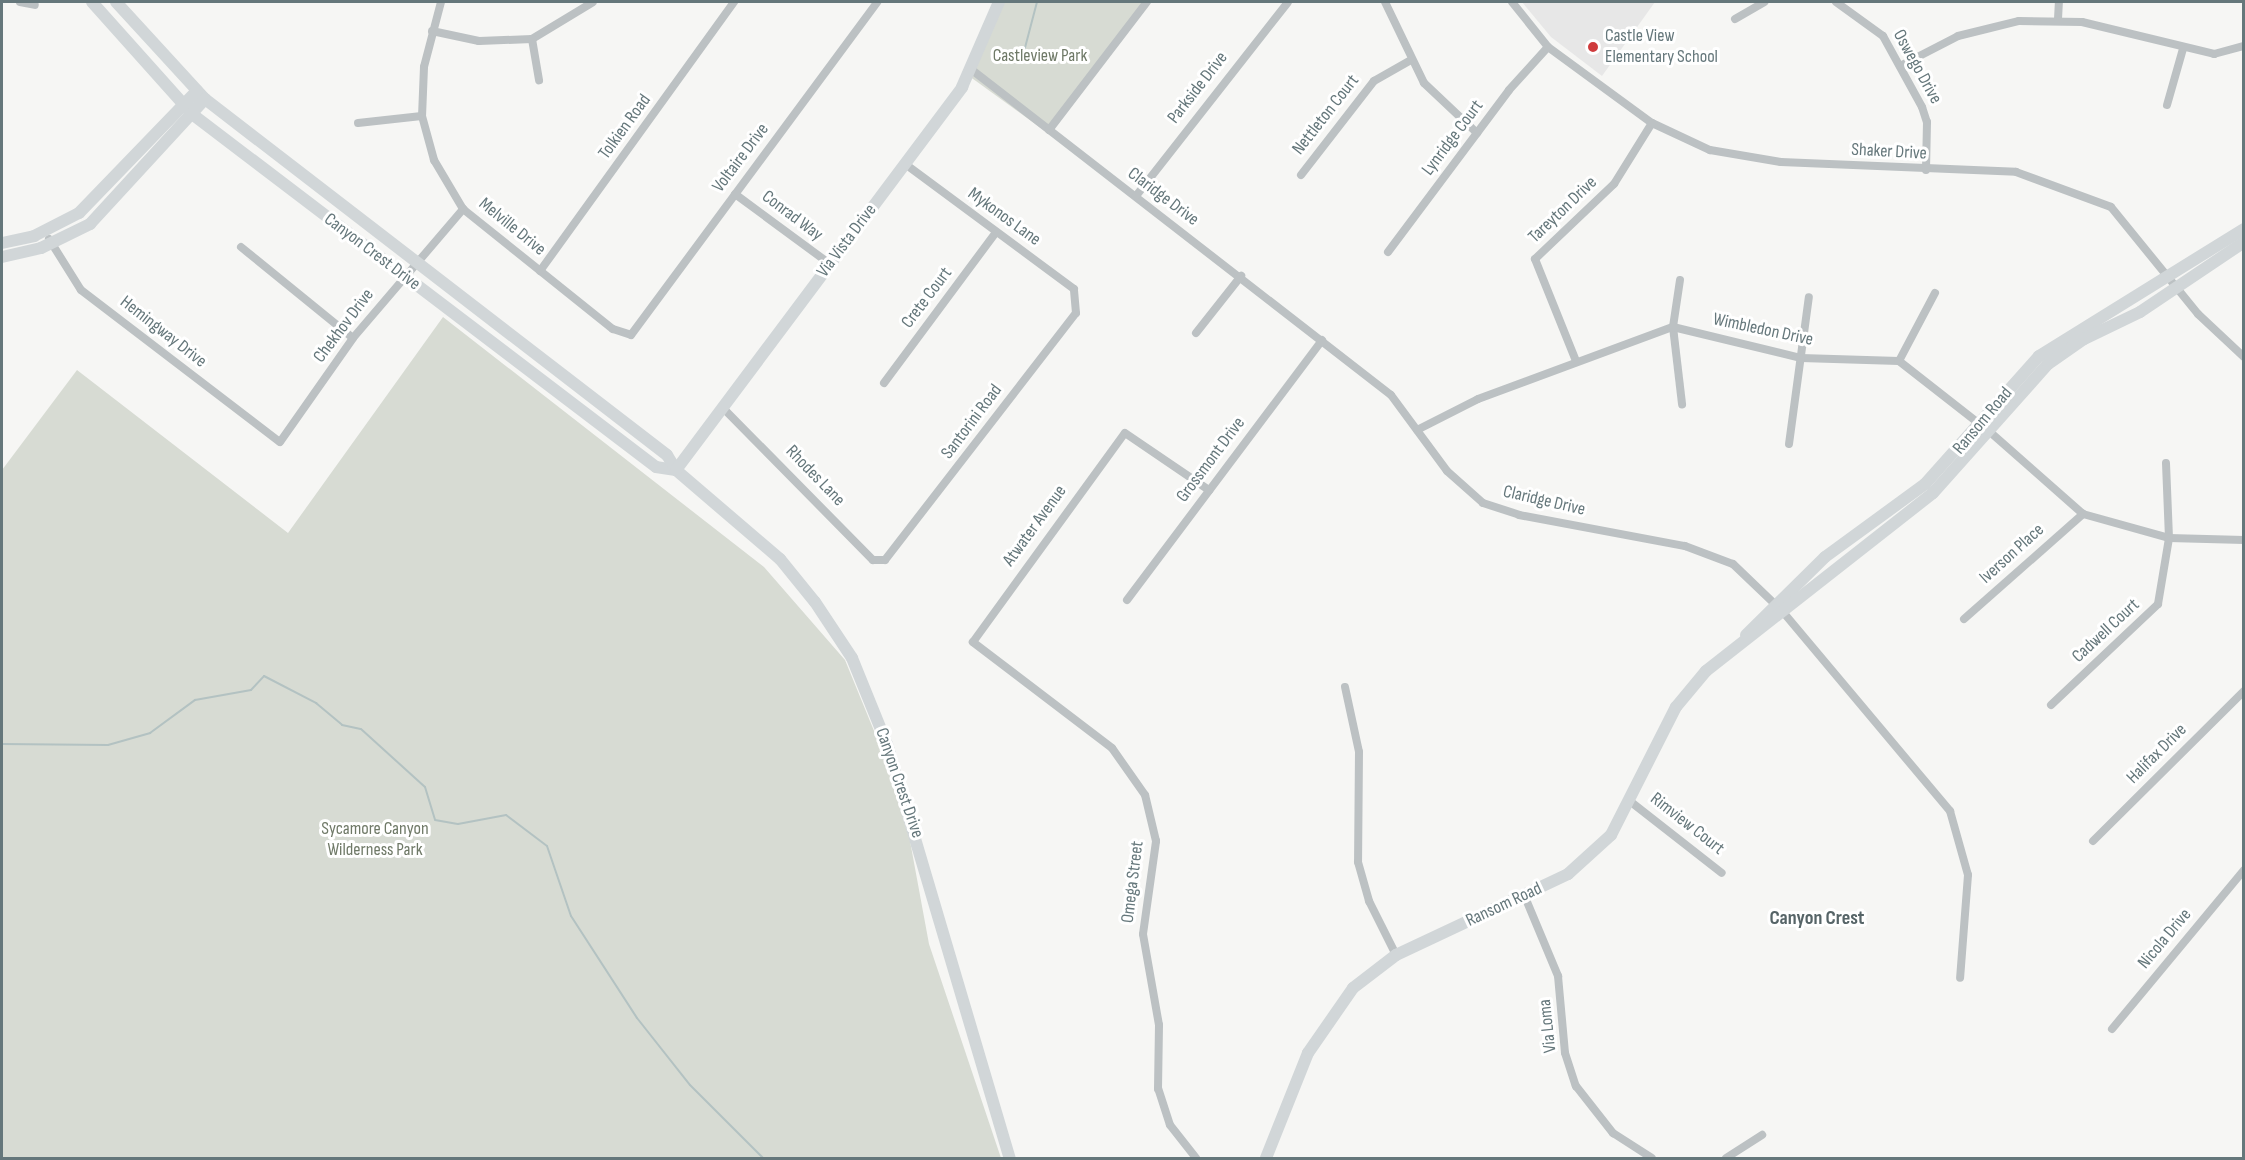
<!DOCTYPE html>
<html>
<head>
<meta charset="utf-8">
<style>
  body { margin:0 }
  #map { position:relative; width:2245px; height:1160px; overflow:hidden; background:#f6f6f4; font-family:"Sofia Sans Condensed",sans-serif }
  div>[style] { position:absolute }
  .built>* { inset:0; background:#e7e7e7 }
  .green>* { inset:0; background:#d7dbd3 }
  .stream>* { height:2px; margin:-1px; padding:0 1px; transform-origin:1px; border-radius:1px; background:#b3c2c2 }
  .street>* { height:8px; margin:-4px; padding:0 4px; transform-origin:4px; border-radius:4px; background:#bcc1c3 }
  .secondary>* { height:12px; margin:-6px; padding:0 6px; transform-origin:6px; border-radius:6px; background:#d1d6d8 }
  .dots>* { width:16px; height:16px; translate:-50% -50%; box-sizing:border-box; border:3px solid #fff; border-radius:50% }
  span { translate:-50% -50%; white-space:nowrap; text-align:center; line-height:1.15; -webkit-text-stroke:6px #fff; paint-order:stroke }
  .poi-label { font-size:18px; color:#65777b }
  .left { translate:0 -50%; text-align:left }
  .park-label { font-size:18px; color:#6f7967 }
  .street-label { font-size:18px; color:#65777b }
  .neighbourhood-label { font-size:20px; color:#566467; font-weight:700 }
  .frame { position:absolute; inset:0; border:3px solid #65777b; pointer-events:none }
</style>
</head>
<body>
<div id="map">
  <div class="built">
    <div style="clip-path:polygon(1522px 2px,1655px 2px,1602px 76px,1551px 37px)"></div>
  </div>
  <div class="green">
    <div style="clip-path:polygon(999px 2px,1149px 2px,1049px 134px,969px 76px)"></div>
    <div style="clip-path:polygon(443px 317px,764px 567px,845px 660px,881px 748px,910px 841px,929px 944px,1001px 1158px,2px 1158px,2px 470px,77px 370px,288px 533px)"></div>
  </div>
  <div class="stream">
    <div style="left:1021px;top:63px;width:63px;rotate:-75.3deg"></div>
    <div style="left:2px;top:744px;width:106px;rotate:0.5deg"></div>
    <div style="left:108px;top:745px;width:44px;rotate:-15.9deg"></div>
    <div style="left:150px;top:733px;width:56px;rotate:-36.3deg"></div>
    <div style="left:195px;top:700px;width:57px;rotate:-10.1deg"></div>
    <div style="left:251px;top:690px;width:19px;rotate:-47deg"></div>
    <div style="left:264px;top:676px;width:59px;rotate:27.4deg"></div>
    <div style="left:316px;top:703px;width:34px;rotate:40deg"></div>
    <div style="left:342px;top:725px;width:19px;rotate:12deg"></div>
    <div style="left:361px;top:729px;width:86px;rotate:42.2deg"></div>
    <div style="left:425px;top:787px;width:34px;rotate:73deg"></div>
    <div style="left:435px;top:820px;width:23px;rotate:10deg"></div>
    <div style="left:458px;top:824px;width:49px;rotate:-10.6deg"></div>
    <div style="left:506px;top:815px;width:51px;rotate:37.1deg"></div>
    <div style="left:547px;top:846px;width:74px;rotate:71.1deg"></div>
    <div style="left:571px;top:916px;width:121px;rotate:57.1deg"></div>
    <div style="left:637px;top:1018px;width:85px;rotate:51.7deg"></div>
    <div style="left:690px;top:1085px;width:103px;rotate:45deg"></div>
  </div>
  <div class="street">
    <div style="left:20px;top:2px;width:15px;rotate:11deg"></div>
    <div style="left:441px;top:2px;width:67px;rotate:104.7deg"></div>
    <div style="left:424px;top:67px;width:49px;rotate:92.3deg"></div>
    <div style="left:422px;top:116px;width:46px;rotate:74.7deg"></div>
    <div style="left:434px;top:160px;width:57px;rotate:59.4deg"></div>
    <div style="left:463px;top:209px;width:192px;rotate:38.7deg"></div>
    <div style="left:613px;top:329px;width:19px;rotate:18deg"></div>
    <div style="left:631px;top:335px;width:414px;rotate:-53.5deg"></div>
    <div style="left:1385px;top:2px;width:90px;rotate:64.3deg"></div>
    <div style="left:1424px;top:83px;width:73px;rotate:43.3deg"></div>
    <div style="left:1512px;top:2px;width:58px;rotate:51.3deg"></div>
    <div style="left:1548px;top:47px;width:129px;rotate:36.2deg"></div>
    <div style="left:1652px;top:123px;width:64px;rotate:25deg"></div>
    <div style="left:1710px;top:150px;width:72px;rotate:9.6deg"></div>
    <div style="left:1781px;top:162px;width:235px;rotate:2.4deg"></div>
    <div style="left:2016px;top:172px;width:101px;rotate:20.2deg"></div>
    <div style="left:2111px;top:207px;width:138px;rotate:50.9deg"></div>
    <div style="left:2198px;top:314px;width:63px;rotate:43.1deg"></div>
    <div style="left:1836px;top:2px;width:58px;rotate:35.9deg"></div>
    <div style="left:1883px;top:36px;width:81px;rotate:61.2deg"></div>
    <div style="left:1922px;top:107px;width:16px;rotate:72deg"></div>
    <div style="left:1927px;top:122px;width:48px;rotate:91.2deg"></div>
    <div style="left:1735px;top:19px;width:34px;rotate:-30deg"></div>
    <div style="left:2058px;top:19px;width:17px;rotate:-87deg"></div>
    <div style="left:432px;top:31px;width:48px;rotate:12deg"></div>
    <div style="left:479px;top:41px;width:53px;rotate:-2.2deg"></div>
    <div style="left:532px;top:39px;width:71px;rotate:-31.2deg"></div>
    <div style="left:532px;top:39px;width:42px;rotate:80.3deg"></div>
    <div style="left:1900px;top:66px;width:65px;rotate:-27.3deg"></div>
    <div style="left:1958px;top:36px;width:63px;rotate:-13.8deg"></div>
    <div style="left:2019px;top:21px;width:63px;rotate:0.9deg"></div>
    <div style="left:2082px;top:22px;width:136px;rotate:13.6deg"></div>
    <div style="left:2214px;top:54px;width:31px;rotate:-15deg"></div>
    <div style="left:972px;top:70px;width:530px;rotate:37.8deg"></div>
    <div style="left:1391px;top:395px;width:94px;rotate:53.6deg"></div>
    <div style="left:1447px;top:471px;width:48px;rotate:41.6deg"></div>
    <div style="left:1483px;top:503px;width:38px;rotate:18deg"></div>
    <div style="left:1519px;top:515px;width:169px;rotate:10.6deg"></div>
    <div style="left:1685px;top:546px;width:51px;rotate:20.6deg"></div>
    <div style="left:1733px;top:564px;width:69px;rotate:43.8deg"></div>
    <div style="left:1783px;top:612px;width:260px;rotate:50deg"></div>
    <div style="left:1950px;top:811px;width:66px;rotate:74.3deg"></div>
    <div style="left:1968px;top:875px;width:103px;rotate:94.4deg"></div>
    <div style="left:2167px;top:105px;width:58px;rotate:-74.1deg"></div>
    <div style="left:358px;top:123px;width:64px;rotate:-6.2deg"></div>
    <div style="left:1049px;top:130px;width:161px;rotate:-52.6deg"></div>
    <div style="left:1301px;top:175px;width:119px;rotate:-52.2deg"></div>
    <div style="left:1374px;top:81px;width:43px;rotate:-29.6deg"></div>
    <div style="left:735px;top:194px;width:118px;rotate:36.4deg"></div>
    <div style="left:1136px;top:196px;width:246px;rotate:-51.9deg"></div>
    <div style="left:49px;top:239px;width:60px;rotate:57.9deg"></div>
    <div style="left:81px;top:290px;width:250px;rotate:37.4deg"></div>
    <div style="left:280px;top:442px;width:127px;rotate:-54.9deg"></div>
    <div style="left:353px;top:338px;width:170px;rotate:-49.5deg"></div>
    <div style="left:241px;top:247px;width:144px;rotate:39.1deg"></div>
    <div style="left:1388px;top:252px;width:202px;rotate:-53.2deg"></div>
    <div style="left:1509px;top:90px;width:58px;rotate:-47.8deg"></div>
    <div style="left:540px;top:271px;width:332px;rotate:-54.2deg"></div>
    <div style="left:1680px;top:280px;width:48px;rotate:98.5deg"></div>
    <div style="left:1673px;top:327px;width:78px;rotate:83.3deg"></div>
    <div style="left:1196px;top:333px;width:73px;rotate:-51.7deg"></div>
    <div style="left:1576px;top:361px;width:110px;rotate:-111.9deg"></div>
    <div style="left:1535px;top:259px;width:109px;rotate:-43.5deg"></div>
    <div style="left:1614px;top:184px;width:72px;rotate:-58.1deg"></div>
    <div style="left:1899px;top:361px;width:77px;rotate:-62.1deg"></div>
    <div style="left:884px;top:383px;width:188px;rotate:-53.4deg"></div>
    <div style="left:722px;top:407px;width:215px;rotate:45.4deg"></div>
    <div style="left:873px;top:560px;width:12px"></div>
    <div style="left:885px;top:560px;width:312px;rotate:-52.3deg"></div>
    <div style="left:1076px;top:313px;width:24px;rotate:-95deg"></div>
    <div style="left:1074px;top:289px;width:210px;rotate:-143.5deg"></div>
    <div style="left:1417px;top:430px;width:68px;rotate:-26.9deg"></div>
    <div style="left:1478px;top:399px;width:208px;rotate:-20.3deg"></div>
    <div style="left:1673px;top:327px;width:132px;rotate:13.6deg"></div>
    <div style="left:1801px;top:358px;width:98px;rotate:1.8deg"></div>
    <div style="left:1899px;top:361px;width:115px;rotate:38deg"></div>
    <div style="left:1990px;top:432px;width:124px;rotate:41.4deg"></div>
    <div style="left:2083px;top:514px;width:89px;rotate:15.6deg"></div>
    <div style="left:2169px;top:538px;width:75px;rotate:1.5deg"></div>
    <div style="left:1789px;top:444px;width:148px;rotate:-82.3deg"></div>
    <div style="left:1127px;top:600px;width:325px;rotate:-53.1deg"></div>
    <div style="left:1964px;top:619px;width:159px;rotate:-41.4deg"></div>
    <div style="left:1345px;top:687px;width:66px;rotate:77.8deg"></div>
    <div style="left:1359px;top:752px;width:110px;rotate:90.5deg"></div>
    <div style="left:1358px;top:862px;width:41px;rotate:74.2deg"></div>
    <div style="left:1369px;top:901px;width:60px;rotate:63.4deg"></div>
    <div style="left:2051px;top:705px;width:147px;rotate:-43.3deg"></div>
    <div style="left:2158px;top:604px;width:67px;rotate:-80.5deg"></div>
    <div style="left:2169px;top:538px;width:75px;rotate:-92.3deg"></div>
    <div style="left:1631px;top:802px;width:115px;rotate:38deg"></div>
    <div style="left:2093px;top:841px;width:213px;rotate:-44.8deg"></div>
    <div style="left:1525px;top:897px;width:86px;rotate:67.3deg"></div>
    <div style="left:1558px;top:976px;width:77px;rotate:84.8deg"></div>
    <div style="left:1565px;top:1053px;width:35px;rotate:72deg"></div>
    <div style="left:1576px;top:1086px;width:60px;rotate:51.8deg"></div>
    <div style="left:1613px;top:1133px;width:46px;rotate:32.7deg"></div>
    <div style="left:2112px;top:1029px;width:207px;rotate:-50.3deg"></div>
    <div style="left:1196px;top:1158px;width:42px;rotate:-128.2deg"></div>
    <div style="left:1170px;top:1125px;width:38px;rotate:-108deg"></div>
    <div style="left:1158px;top:1089px;width:64px;rotate:-89.1deg"></div>
    <div style="left:1159px;top:1025px;width:92px;rotate:-100deg"></div>
    <div style="left:1143px;top:934px;width:94px;rotate:-82deg"></div>
    <div style="left:1156px;top:841px;width:47px;rotate:-103.4deg"></div>
    <div style="left:1145px;top:795px;width:57px;rotate:-125.1deg"></div>
    <div style="left:1112px;top:748px;width:175px;rotate:-142.7deg"></div>
    <div style="left:973px;top:642px;width:258px;rotate:-54deg"></div>
    <div style="left:1125px;top:433px;width:102px;rotate:34.2deg"></div>
    <div style="left:1726px;top:1158px;width:43px;rotate:-32.6deg"></div>
  </div>
  <div class="secondary">
    <div style="left:92px;top:2px;width:150px;rotate:48.2deg"></div>
    <div style="left:192px;top:114px;width:583px;rotate:37.26deg"></div>
    <div style="left:656px;top:467px;width:20px;rotate:9deg"></div>
    <div style="left:116px;top:2px;width:132px;rotate:47.5deg"></div>
    <div style="left:205px;top:99px;width:583px;rotate:37.62deg"></div>
    <div style="left:667px;top:455px;width:17px;rotate:59deg"></div>
    <div style="left:676px;top:470px;width:137px;rotate:40.6deg"></div>
    <div style="left:780px;top:559px;width:55px;rotate:50.9deg"></div>
    <div style="left:815px;top:602px;width:67px;rotate:56.5deg"></div>
    <div style="left:852px;top:658px;width:93px;rotate:67.9deg"></div>
    <div style="left:887px;top:744px;width:432px;rotate:73.5deg"></div>
    <div style="left:2px;top:243px;width:33px;rotate:-12deg"></div>
    <div style="left:34px;top:236px;width:51px;rotate:-27.1deg"></div>
    <div style="left:79px;top:213px;width:170px;rotate:-46deg"></div>
    <div style="left:2px;top:257px;width:40px;rotate:-13deg"></div>
    <div style="left:41px;top:248px;width:55px;rotate:-26.1deg"></div>
    <div style="left:90px;top:224px;width:170px;rotate:-47.4deg"></div>
    <div style="left:676px;top:470px;width:478px;rotate:-53.2deg"></div>
    <div style="left:962px;top:87px;width:93px;rotate:-66.5deg"></div>
    <div style="left:1746px;top:635px;width:111px;rotate:-44.6deg"></div>
    <div style="left:1825px;top:557px;width:124px;rotate:-36.1deg"></div>
    <div style="left:1925px;top:484px;width:171px;rotate:-48.3deg"></div>
    <div style="left:2039px;top:356px;width:241px;rotate:-31.8deg"></div>
    <div style="left:1266px;top:1158px;width:113px;rotate:-68.2deg"></div>
    <div style="left:1308px;top:1053px;width:79px;rotate:-55.3deg"></div>
    <div style="left:1353px;top:988px;width:54px;rotate:-37.5deg"></div>
    <div style="left:1396px;top:955px;width:190px;rotate:-25.2deg"></div>
    <div style="left:1568px;top:874px;width:58px;rotate:-42.2deg"></div>
    <div style="left:1611px;top:835px;width:144px;rotate:-63.1deg"></div>
    <div style="left:1676px;top:707px;width:47px;rotate:-50.2deg"></div>
    <div style="left:1706px;top:671px;width:288px;rotate:-38.1deg"></div>
    <div style="left:1933px;top:493px;width:173px;rotate:-48.3deg"></div>
    <div style="left:2048px;top:364px;width:44px;rotate:-34.8deg"></div>
    <div style="left:2084px;top:339px;width:62px;rotate:-25.7deg"></div>
    <div style="left:2140px;top:312px;width:125px;rotate:-33.9deg"></div>
  </div>
  <div class="dots">
    <div style="left:1593px;top:47px;background:#cf3b3d"></div>
  </div>
  <div class="poi-label">
    <span class="left" style="left:1605px;top:47px">Castle View<br>Elementary School</span>
  </div>
  <div class="park-label">
    <span style="left:1040px;top:56px">Castleview Park</span>
    <span style="left:375px;top:840px">Sycamore Canyon<br>Wilderness Park</span>
  </div>
  <div class="street-label">
    <span style="left:1917px;top:67px;rotate:61deg">Oswego Drive</span>
    <span style="left:1198px;top:88px;rotate:-52deg">Parkside Drive</span>
    <span style="left:1326px;top:115px;rotate:-52deg">Nettleton Court</span>
    <span style="left:625px;top:127px;rotate:-54deg">Tolkien Road</span>
    <span style="left:1453px;top:138px;rotate:-53deg">Lynridge Court</span>
    <span style="left:1889px;top:152px;rotate:3deg">Shaker Drive</span>
    <span style="left:741px;top:158px;rotate:-53deg">Voltaire Drive</span>
    <span style="left:1163px;top:197px;rotate:37deg">Claridge Drive</span>
    <span style="left:1563px;top:210px;rotate:-44deg">Tareyton Drive</span>
    <span style="left:792px;top:216px;rotate:37deg">Conrad Way</span>
    <span style="left:1004px;top:217px;rotate:36deg">Mykonos Lane</span>
    <span style="left:512px;top:227px;rotate:39deg">Melville Drive</span>
    <span style="left:847px;top:241px;rotate:-53deg">Via Vista Drive</span>
    <span style="left:372px;top:252px;rotate:37deg">Canyon Crest Drive</span>
    <span style="left:927px;top:298px;rotate:-53deg">Crete Court</span>
    <span style="left:344px;top:326px;rotate:-53deg">Chekhov Drive</span>
    <span style="left:1763px;top:330px;rotate:12deg">Wimbledon Drive</span>
    <span style="left:163px;top:332px;rotate:38deg">Hemingway Drive</span>
    <span style="left:1983px;top:421px;rotate:-50deg">Ransom Road</span>
    <span style="left:972px;top:422px;rotate:-53deg">Santorini Road</span>
    <span style="left:1211px;top:460px;rotate:-53deg">Grossmont Drive</span>
    <span style="left:815px;top:476px;rotate:46deg">Rhodes Lane</span>
    <span style="left:1544px;top:501px;rotate:13deg">Claridge Drive</span>
    <span style="left:1035px;top:526px;rotate:-54deg">Atwater Avenue</span>
    <span style="left:2012px;top:554px;rotate:-42deg">Iverson Place</span>
    <span style="left:2106px;top:631px;rotate:-43deg">Cadwell Court</span>
    <span style="left:2157px;top:754px;rotate:-45deg">Halifax Drive</span>
    <span style="left:899px;top:783px;rotate:71deg">Canyon Crest Drive</span>
    <span style="left:1687px;top:824px;rotate:38deg">Rimview Court</span>
    <span style="left:1133px;top:882px;rotate:-83deg">Omega Street</span>
    <span style="left:1504px;top:905px;rotate:-25deg">Ransom Road</span>
    <span style="left:2165px;top:939px;rotate:-50deg">Nicola Drive</span>
    <span style="left:1548px;top:1026px;rotate:-96deg">Via Loma</span>
  </div>
  <div class="neighbourhood-label">
    <span style="left:1817px;top:918px">Canyon Crest</span>
  </div>
  <div class="frame"></div>
</div>
</body>
</html>
